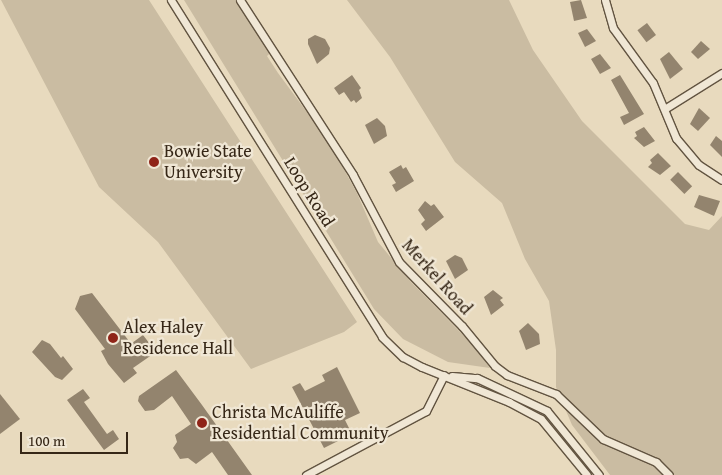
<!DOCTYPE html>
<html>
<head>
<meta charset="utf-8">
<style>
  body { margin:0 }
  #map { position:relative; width:722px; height:475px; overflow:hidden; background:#e8dabe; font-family:"Gentium Book Plus",serif }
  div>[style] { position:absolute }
  .green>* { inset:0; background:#cabca2 }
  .building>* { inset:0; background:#93846e; transform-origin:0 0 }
  .roads { filter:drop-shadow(1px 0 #625441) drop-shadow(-1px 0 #625441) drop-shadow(0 1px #625441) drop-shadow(0 -1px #625441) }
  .minor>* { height:7px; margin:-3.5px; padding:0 3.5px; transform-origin:3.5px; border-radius:3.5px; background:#f0e7d5 }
  .dots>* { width:14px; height:14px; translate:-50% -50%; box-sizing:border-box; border:2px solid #f0e7d5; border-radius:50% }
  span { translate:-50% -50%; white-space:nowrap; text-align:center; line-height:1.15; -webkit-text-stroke:4.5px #f0e7d5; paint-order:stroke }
  .poi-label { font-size:18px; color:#362717 }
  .left { translate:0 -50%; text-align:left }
  .street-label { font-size:18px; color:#362717 }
  .scale { position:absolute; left:20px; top:432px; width:108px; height:22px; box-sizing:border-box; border:2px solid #362717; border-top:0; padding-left:6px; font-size:15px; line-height:18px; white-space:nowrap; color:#362717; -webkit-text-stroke:4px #f0e7d5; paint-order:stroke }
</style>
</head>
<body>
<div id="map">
  <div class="green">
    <div style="clip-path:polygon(1px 0,149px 0,357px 322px,344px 332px,251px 369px,158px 242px,99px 187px)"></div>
    <div style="clip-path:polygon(184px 0,235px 0,270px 53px,267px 56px,278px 73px,329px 142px,357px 193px,378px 242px,411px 282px,472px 344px,490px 368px,448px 362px,403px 339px,374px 309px)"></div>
    <div style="clip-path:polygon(347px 0,509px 0,533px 50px,582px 121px,685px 224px,709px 230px,722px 216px,722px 475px,610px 475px,572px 425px,556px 387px,556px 350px,549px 301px,525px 259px,502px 203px,455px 162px,390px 57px)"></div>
  </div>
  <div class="building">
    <div style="clip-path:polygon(581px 0,587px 18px,574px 21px,570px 2px)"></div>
    <div style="left:647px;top:23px;width:15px;height:12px;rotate:53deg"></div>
    <div style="clip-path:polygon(587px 29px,596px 41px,585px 47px,578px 33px)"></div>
    <div style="clip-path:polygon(315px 35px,325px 39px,330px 48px,329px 54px,317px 64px,308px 44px,308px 39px)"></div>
    <div style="clip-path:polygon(701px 41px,710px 49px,698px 59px,691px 52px)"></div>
    <div style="clip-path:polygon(669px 52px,683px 69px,670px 79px,660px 59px)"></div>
    <div style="clip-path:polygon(600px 54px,611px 68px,600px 74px,591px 59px)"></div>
    <div style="clip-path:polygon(352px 75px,361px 88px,359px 90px,362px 98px,356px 103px,354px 100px,351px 102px,344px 92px,339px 95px,334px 88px)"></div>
    <div style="clip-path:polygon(620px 75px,644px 114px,624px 125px,620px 117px,629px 113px,611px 80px)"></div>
    <div style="clip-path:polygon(699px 108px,710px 118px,698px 131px,690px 124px)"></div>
    <div style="clip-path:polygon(377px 118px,385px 126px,387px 136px,374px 144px,365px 125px)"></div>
    <div style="clip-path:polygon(644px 127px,655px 141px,644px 147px,634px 138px,637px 136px,635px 132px)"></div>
    <div style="clip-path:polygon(716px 136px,722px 141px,722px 157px,710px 145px)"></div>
    <div style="clip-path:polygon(658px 153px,671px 166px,660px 175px,648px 167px,652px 163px,650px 160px)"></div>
    <div style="clip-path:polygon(401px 165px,403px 169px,406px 167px,414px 181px,396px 192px,392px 185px,396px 183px,389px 172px)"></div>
    <div style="left:678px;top:172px;width:20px;height:11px;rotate:45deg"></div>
    <div style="clip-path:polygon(699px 195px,720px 201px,714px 216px,694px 207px)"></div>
    <div style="clip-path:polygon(425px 201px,431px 206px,434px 204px,444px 217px,426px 231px,421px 224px,425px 220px,418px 210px)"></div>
    <div style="clip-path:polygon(455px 255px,462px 258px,468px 270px,455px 279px,446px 261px)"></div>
    <div style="clip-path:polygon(493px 290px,503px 298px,500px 300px,504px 305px,491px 315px,484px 297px)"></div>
    <div style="clip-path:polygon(92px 293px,129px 341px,132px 343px,143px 335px,156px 352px,133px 368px,137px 373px,124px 383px,108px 364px,101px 351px,105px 349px,75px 309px,80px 296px)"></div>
    <div style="clip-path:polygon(528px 323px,539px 334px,540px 344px,526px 350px,519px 331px)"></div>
    <div style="clip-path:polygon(42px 340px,50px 344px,61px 358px,63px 356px,73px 369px,62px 380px,55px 377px,32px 352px)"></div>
    <div style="clip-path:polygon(337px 367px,360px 413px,345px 420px,352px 434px,324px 448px,292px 387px,300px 383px,305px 391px,325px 381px,322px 375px)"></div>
    <div style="clip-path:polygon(176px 370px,202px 405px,252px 475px,228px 475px,212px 452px,196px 464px,188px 458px,180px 459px,173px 448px,177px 442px,175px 435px,191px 424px,172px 396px,154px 410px,145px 411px,138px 401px,139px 396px)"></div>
    <div style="clip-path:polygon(83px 389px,90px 398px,84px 402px,107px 434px,113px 430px,119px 439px,104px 450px,67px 400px)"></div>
    <div style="clip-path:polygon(0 394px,20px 419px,0 434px)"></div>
  </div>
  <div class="roads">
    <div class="minor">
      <div style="left:171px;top:0;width:398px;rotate:57.9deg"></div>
      <div style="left:382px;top:337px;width:29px;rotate:44deg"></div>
      <div style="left:403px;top:357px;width:21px;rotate:28deg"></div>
      <div style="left:422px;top:367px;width:94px;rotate:21.9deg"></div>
      <div style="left:509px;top:402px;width:36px;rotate:28deg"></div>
      <div style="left:541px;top:419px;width:72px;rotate:50.6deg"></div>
      <div style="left:240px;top:0;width:208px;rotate:57.1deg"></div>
      <div style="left:353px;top:175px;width:98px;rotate:62.1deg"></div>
      <div style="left:399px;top:262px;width:90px;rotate:45.5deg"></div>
      <div style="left:462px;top:326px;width:52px;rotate:50.5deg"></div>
      <div style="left:495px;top:366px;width:15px;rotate:37deg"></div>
      <div style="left:507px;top:375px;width:53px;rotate:21.2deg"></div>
      <div style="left:556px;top:394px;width:65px;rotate:43.8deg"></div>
      <div style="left:603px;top:439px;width:58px;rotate:23.5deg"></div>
      <div style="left:656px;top:462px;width:18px;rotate:45deg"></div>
      <div style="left:605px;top:0;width:29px;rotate:74deg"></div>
      <div style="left:613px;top:28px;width:68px;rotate:54deg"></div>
      <div style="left:653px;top:83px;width:60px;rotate:67.3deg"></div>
      <div style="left:676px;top:138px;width:35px;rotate:50deg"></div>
      <div style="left:699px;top:165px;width:27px;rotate:33deg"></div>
      <div style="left:666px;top:108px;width:66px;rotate:-32deg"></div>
      <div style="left:452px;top:376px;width:25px;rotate:5deg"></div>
      <div style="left:477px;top:378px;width:77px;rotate:25.2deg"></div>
      <div style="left:547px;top:411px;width:82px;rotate:50.9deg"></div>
      <div style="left:306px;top:475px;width:136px;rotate:-28.1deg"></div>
      <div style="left:426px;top:411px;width:40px;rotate:-63.4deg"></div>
    </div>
  </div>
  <div class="dots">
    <div style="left:154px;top:162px;background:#8f2418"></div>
    <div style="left:113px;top:338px;background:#8f2418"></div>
    <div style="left:202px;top:423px;background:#8f2418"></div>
  </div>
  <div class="poi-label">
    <span class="left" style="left:164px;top:162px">Bowie State<br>University</span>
    <span class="left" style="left:123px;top:338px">Alex Haley<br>Residence Hall</span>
    <span class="left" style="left:212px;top:423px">Christa McAuliffe<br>Residential Community</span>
  </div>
  <div class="street-label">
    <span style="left:309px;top:192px;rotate:58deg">Loop Road</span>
    <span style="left:437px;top:277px;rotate:48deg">Merkel Road</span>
  </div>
  <div class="scale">100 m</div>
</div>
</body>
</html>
